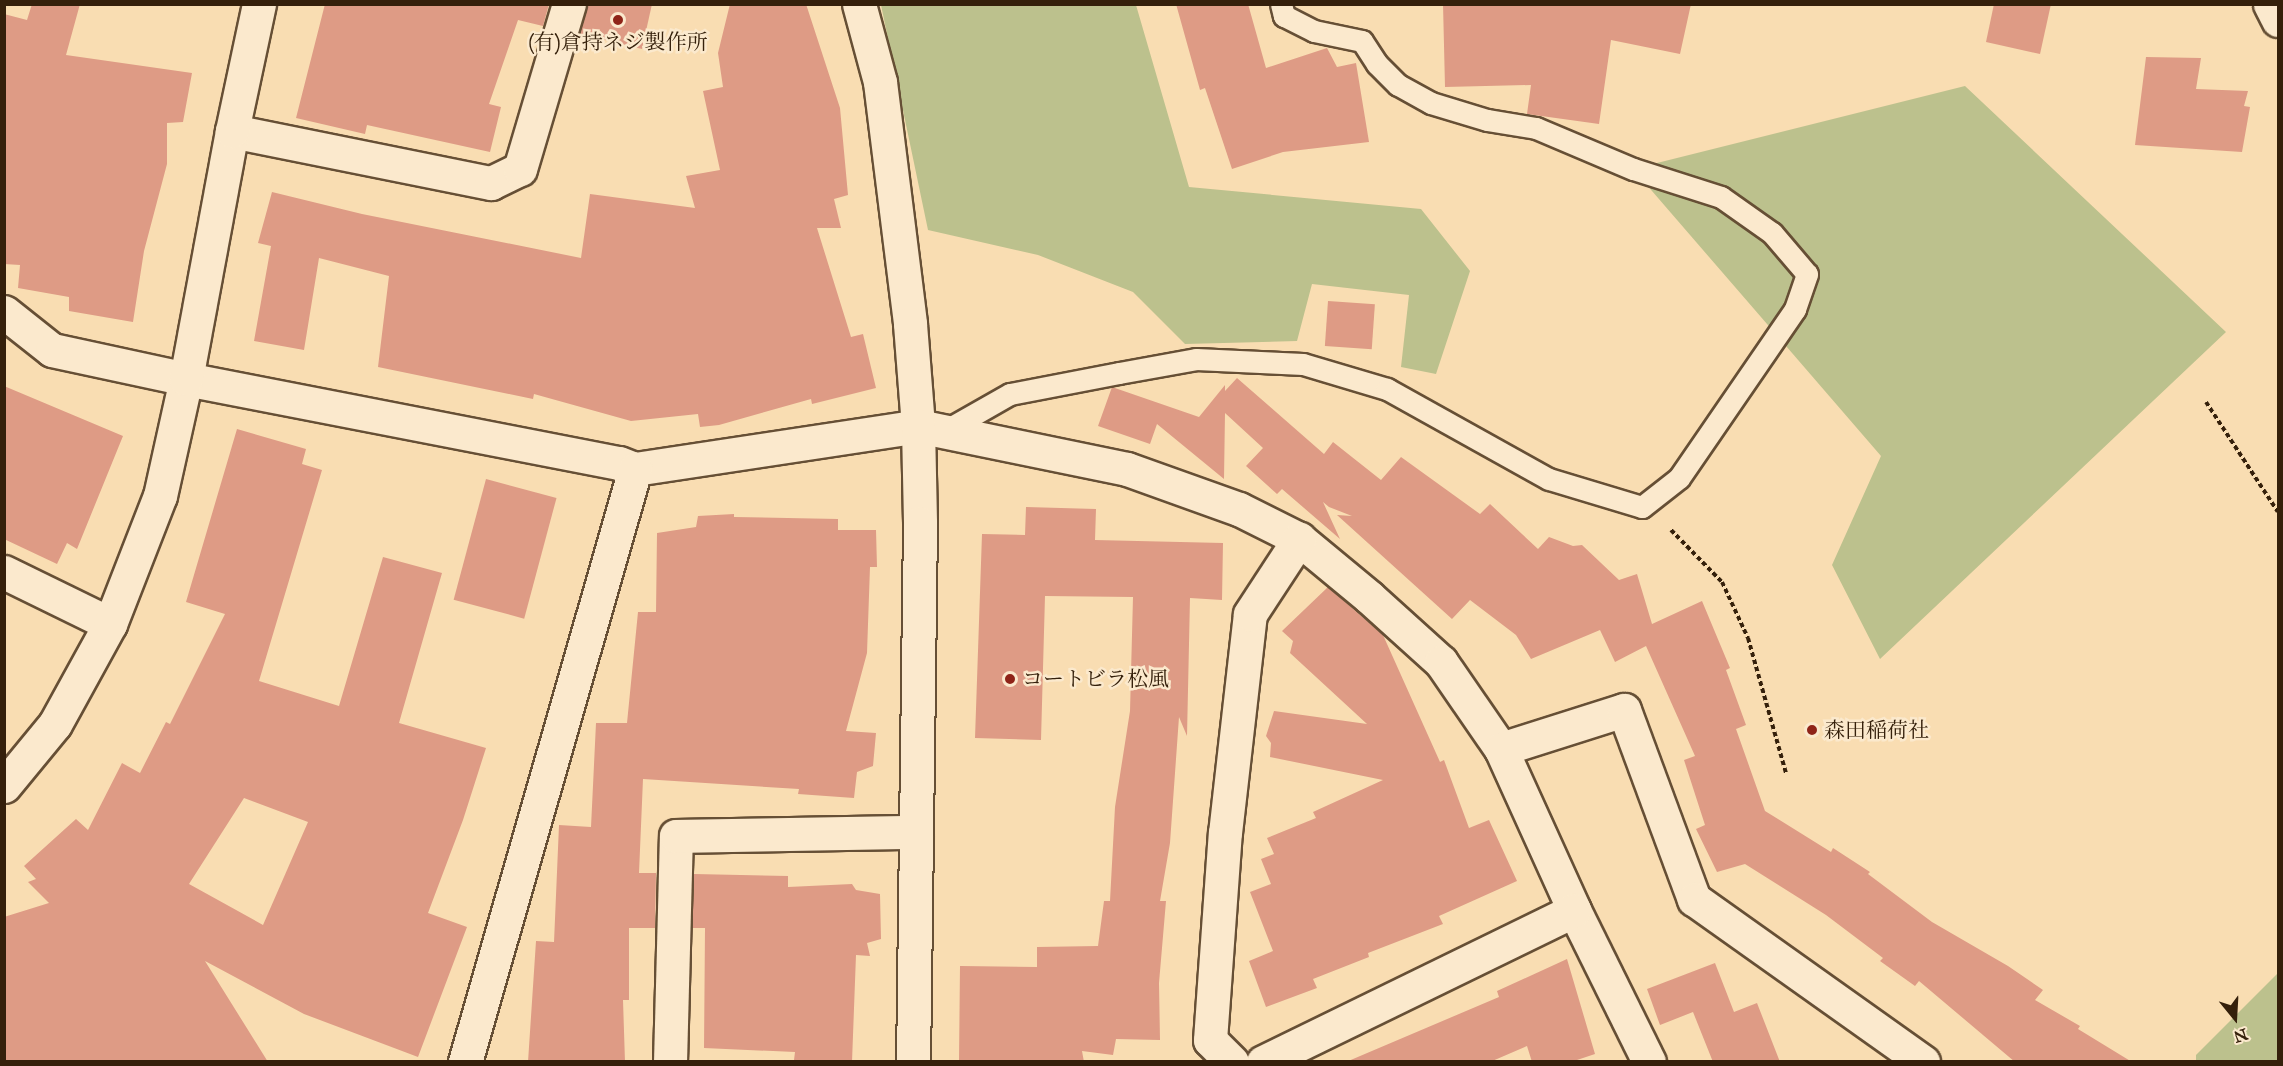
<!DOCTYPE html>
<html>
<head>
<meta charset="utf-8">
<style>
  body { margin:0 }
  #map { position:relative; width:2283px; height:1066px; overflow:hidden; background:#f9ddb2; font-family:"IM FELL Great Primer","Noto Serif JP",serif }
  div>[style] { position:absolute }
  .green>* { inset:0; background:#bcc18d }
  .building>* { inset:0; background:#de9b85; transform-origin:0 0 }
  .path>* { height:4px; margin-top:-2px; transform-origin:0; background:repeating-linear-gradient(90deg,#35200b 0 4.5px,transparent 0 7.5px) }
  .roads { filter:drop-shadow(2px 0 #664f35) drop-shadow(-2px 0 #664f35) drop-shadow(0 2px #664f35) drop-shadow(0 -2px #664f35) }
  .lane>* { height:21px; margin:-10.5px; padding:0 10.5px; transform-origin:10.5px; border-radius:10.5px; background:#fbe9cd }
  .street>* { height:33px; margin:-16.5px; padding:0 16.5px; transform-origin:16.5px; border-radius:16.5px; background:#fbe9cd }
  .secondary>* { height:33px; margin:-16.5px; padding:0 16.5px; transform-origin:16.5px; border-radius:16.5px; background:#fbe9cd }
  .dots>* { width:16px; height:16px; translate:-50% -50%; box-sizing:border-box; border:3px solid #fbe9cd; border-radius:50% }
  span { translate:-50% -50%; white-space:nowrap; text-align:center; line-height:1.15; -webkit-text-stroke:5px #fbe9cd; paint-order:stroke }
  .poi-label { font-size:21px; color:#35200b }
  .left { translate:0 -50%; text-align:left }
  .frame { position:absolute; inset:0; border:6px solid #35200b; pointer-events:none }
  .north { position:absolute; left:2205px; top:988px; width:60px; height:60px; -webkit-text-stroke:4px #fbe9cd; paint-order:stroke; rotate:162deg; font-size:16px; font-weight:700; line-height:24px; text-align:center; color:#35200b }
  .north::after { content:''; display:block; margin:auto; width:21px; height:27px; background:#35200b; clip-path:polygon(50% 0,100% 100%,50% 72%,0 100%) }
</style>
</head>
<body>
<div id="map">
  <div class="green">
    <div style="clip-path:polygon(881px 5px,1136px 5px,1189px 187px,1421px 209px,1470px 271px,1436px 374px,1401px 367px,1409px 295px,1312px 284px,1297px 341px,1185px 344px,1133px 292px,1038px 255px,928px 230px)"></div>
    <div style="clip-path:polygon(1965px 86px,2226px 332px,1880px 659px,1832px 565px,1881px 456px,1633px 169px)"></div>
    <div style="clip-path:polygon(2278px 973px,2278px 1061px,2196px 1061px,2196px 1055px)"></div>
  </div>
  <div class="building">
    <div style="clip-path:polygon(32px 4px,80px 4px,66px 55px,192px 73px,183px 122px,167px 123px,167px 164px,144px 251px,133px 322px,69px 311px,69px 297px,18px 288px,20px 265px,4px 264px,4px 14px,27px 20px)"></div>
    <div style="clip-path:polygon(325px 4px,549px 4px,543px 26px,518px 20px,489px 104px,501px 107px,490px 152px,367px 125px,365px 134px,296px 118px)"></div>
    <div style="clip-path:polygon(587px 4px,652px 4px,642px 49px,580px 34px)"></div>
    <div style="clip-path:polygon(730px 4px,806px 4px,840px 108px,848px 195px,834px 199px,841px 228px,817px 228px,851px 337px,863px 334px,876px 388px,812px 404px,811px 399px,719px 425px,700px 427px,698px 414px,631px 421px,534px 394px,533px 399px,378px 367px,389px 276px,319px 258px,304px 350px,254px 341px,271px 246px,258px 243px,272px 192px,362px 214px,581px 258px,590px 194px,695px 208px,686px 176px,720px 170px,703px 91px,723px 87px,718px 53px)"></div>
    <div style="clip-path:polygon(1176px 4px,1248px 4px,1266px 68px,1327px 48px,1337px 67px,1356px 63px,1369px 142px,1283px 152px,1232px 169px,1205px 88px,1200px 90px)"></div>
    <div style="clip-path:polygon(1443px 4px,1691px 4px,1680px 54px,1611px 40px,1599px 124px,1527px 114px,1531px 85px,1445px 87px)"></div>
    <div style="clip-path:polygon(1994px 4px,2051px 4px,2040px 54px,1986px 42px)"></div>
    <div style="clip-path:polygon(2146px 57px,2201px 58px,2196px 89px,2248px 91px,2244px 106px,2250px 107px,2242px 152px,2135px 145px)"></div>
    <div style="left:1328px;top:301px;width:47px;height:45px;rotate:4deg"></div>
    <div style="clip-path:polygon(1237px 378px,1324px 454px,1333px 442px,1381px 480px,1401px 457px,1480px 514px,1490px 504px,1538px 549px,1549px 537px,1573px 546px,1582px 545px,1619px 580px,1637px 574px,1652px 624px,1702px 601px,1730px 668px,1726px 670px,1746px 725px,1736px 729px,1765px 811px,1831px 852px,1833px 848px,1870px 872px,1868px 874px,1932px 922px,2008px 966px,2043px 990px,2035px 1000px,2080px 1026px,2078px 1029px,2132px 1062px,2015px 1062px,1919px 981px,1915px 986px,1880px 961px,1883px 958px,1826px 915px,1745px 864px,1717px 872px,1696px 829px,1705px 825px,1684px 760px,1695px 756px,1646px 646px,1615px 662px,1600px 630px,1531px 659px,1516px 635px,1470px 600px,1452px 619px,1337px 515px,1352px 516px,1329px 507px,1323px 502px,1340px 539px,1282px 489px,1277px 494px,1246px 466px,1263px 448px,1225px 413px,1224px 479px,1157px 424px,1150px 444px,1098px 426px,1112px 387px,1199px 417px,1225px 385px,1225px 391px)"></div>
    <div style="clip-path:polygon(4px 386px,123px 436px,77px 549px,67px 543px,57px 564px,4px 539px)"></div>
    <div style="clip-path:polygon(evenodd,237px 429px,306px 449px,302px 464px,322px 470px,259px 681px,339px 706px,383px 557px,442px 573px,399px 723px,486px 748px,463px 820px,428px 913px,467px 927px,418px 1057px,304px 1014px,205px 961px,268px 1062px,4px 1062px,4px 917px,49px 903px,28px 882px,36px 879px,24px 866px,76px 819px,88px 830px,122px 763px,140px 773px,166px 722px,170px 724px,225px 614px,186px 602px,237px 429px,244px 798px,308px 822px,263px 925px,189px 884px,244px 798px)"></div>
    <div style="left:486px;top:479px;width:73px;height:125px;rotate:15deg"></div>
    <div style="clip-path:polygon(1026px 507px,1096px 509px,1095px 540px,1223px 543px,1222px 600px,1190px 598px,1187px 736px,1179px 717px,1170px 843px,1160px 901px,1166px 901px,1159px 983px,1160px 1040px,1116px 1039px,1113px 1055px,1082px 1051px,1084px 1062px,959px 1062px,960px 966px,1037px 967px,1037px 947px,1098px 946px,1104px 901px,1110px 901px,1115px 807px,1130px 711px,1133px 597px,1045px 596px,1041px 740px,975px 738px,982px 534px,1025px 535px)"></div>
    <div style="clip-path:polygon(734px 514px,734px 517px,838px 519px,838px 530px,876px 530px,877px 567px,870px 567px,867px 653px,846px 731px,876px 733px,873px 766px,857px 772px,854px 798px,798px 794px,799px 789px,643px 779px,639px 873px,656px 873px,655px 928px,629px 928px,629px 1000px,623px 1000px,625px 1062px,528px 1062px,536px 941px,554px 942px,559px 825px,591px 827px,596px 723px,627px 723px,638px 612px,656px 612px,657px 533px,696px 527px,698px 516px)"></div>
    <div style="clip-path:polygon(1328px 587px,1383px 635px,1440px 762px,1444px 760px,1469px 828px,1489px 820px,1517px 881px,1439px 916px,1443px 924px,1368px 953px,1369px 957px,1313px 979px,1317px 988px,1266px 1007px,1249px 961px,1273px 951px,1250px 892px,1271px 884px,1261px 859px,1274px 854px,1267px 838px,1316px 818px,1313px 812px,1383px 780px,1270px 757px,1271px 743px,1266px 736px,1274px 711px,1367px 724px,1290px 653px,1293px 641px,1282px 631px)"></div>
    <div style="clip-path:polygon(694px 874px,788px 876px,788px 887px,852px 884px,856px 890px,880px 894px,881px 939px,867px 943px,870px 956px,856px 955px,852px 1062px,794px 1060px,795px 1052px,704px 1048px,705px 928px,692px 928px)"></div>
    <div style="clip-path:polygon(1567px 959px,1595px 1054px,1571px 1062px,1532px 1062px,1527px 1046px,1490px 1062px,1346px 1062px,1499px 997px,1497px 991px)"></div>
    <div style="clip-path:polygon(1715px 963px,1734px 1012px,1757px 1003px,1780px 1062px,1713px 1062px,1693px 1012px,1660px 1025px,1647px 989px)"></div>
  </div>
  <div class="path">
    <div style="left:2206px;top:402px;width:131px;rotate:56.8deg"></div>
    <div style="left:1671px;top:530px;width:73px;rotate:45.6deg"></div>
    <div style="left:1722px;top:582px;width:62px;rotate:65.1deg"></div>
    <div style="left:1748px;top:638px;width:140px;rotate:74.3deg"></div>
  </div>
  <div class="roads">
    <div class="lane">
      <div style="left:943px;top:432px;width:77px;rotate:-29.6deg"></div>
      <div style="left:1010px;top:394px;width:111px;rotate:-10.9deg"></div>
      <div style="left:1119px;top:373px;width:78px;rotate:-10.3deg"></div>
      <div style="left:1196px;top:359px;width:107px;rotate:2.7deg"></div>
      <div style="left:1303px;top:364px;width:88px;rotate:16.6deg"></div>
      <div style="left:1387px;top:389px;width:185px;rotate:29.1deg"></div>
      <div style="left:1549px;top:479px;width:97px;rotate:16.8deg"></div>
      <div style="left:1642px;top:507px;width:47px;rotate:-38.1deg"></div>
      <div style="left:1679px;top:478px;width:205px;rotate:-55.5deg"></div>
      <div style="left:1795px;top:309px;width:37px;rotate:-71deg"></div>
      <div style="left:1807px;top:274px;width:54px;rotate:-130.5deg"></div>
      <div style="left:1772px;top:233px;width:62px;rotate:-144.8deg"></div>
      <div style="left:1721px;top:197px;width:92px;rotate:-162.3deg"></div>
      <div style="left:1633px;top:169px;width:105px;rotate:-157.1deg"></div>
      <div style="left:1536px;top:128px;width:50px;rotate:-170.7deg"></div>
      <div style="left:1487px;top:120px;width:59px;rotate:-163.1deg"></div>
      <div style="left:1431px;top:103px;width:38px;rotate:-151deg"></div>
      <div style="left:1398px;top:85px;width:30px;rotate:-135deg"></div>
      <div style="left:1377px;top:64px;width:27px;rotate:-123deg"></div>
      <div style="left:1362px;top:41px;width:49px;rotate:-168.2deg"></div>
      <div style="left:1314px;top:31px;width:34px;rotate:-153deg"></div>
      <div style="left:1284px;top:16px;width:12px;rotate:-104deg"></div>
    </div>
    <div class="street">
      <div style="left:2270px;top:4px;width:18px;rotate:63deg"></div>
      <div style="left:232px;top:131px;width:264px;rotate:11.4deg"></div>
      <div style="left:491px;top:183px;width:32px;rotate:-26deg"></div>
      <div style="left:520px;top:169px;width:172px;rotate:-73.5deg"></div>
      <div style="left:4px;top:312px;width:61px;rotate:38.4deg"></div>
      <div style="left:52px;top:350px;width:137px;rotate:12.2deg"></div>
      <div style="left:186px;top:379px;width:441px;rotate:11deg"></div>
      <div style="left:619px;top:463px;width:17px;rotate:21deg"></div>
      <div style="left:635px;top:469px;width:286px;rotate:-8.6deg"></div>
      <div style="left:918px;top:426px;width:213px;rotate:11.6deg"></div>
      <div style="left:1127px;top:469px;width:119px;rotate:19.7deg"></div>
      <div style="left:1239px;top:509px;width:67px;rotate:26.6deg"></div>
      <div style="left:1299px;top:539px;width:91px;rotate:39.6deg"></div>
      <div style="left:1369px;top:597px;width:97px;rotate:42.1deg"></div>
      <div style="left:1441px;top:662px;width:106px;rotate:55.4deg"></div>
      <div style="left:1501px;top:749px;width:177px;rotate:65.6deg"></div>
      <div style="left:1574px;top:910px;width:169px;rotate:63.7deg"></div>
      <div style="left:4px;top:572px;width:118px;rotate:26.1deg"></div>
      <div style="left:1501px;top:749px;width:129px;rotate:-17.6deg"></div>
      <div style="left:1624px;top:710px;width:202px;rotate:69.7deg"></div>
      <div style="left:1694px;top:899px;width:281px;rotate:35.4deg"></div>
      <div style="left:465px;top:1062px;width:617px;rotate:-74deg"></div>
      <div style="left:670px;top:1062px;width:226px;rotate:-88.5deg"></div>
      <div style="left:676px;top:836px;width:240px;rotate:-1deg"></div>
      <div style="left:1232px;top:1062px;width:31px;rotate:-135deg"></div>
      <div style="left:1210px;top:1040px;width:208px;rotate:-85.9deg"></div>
      <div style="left:1225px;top:833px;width:220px;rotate:-83.5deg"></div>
      <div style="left:1250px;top:614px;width:90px;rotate:-56.8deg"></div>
      <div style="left:1263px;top:1062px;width:346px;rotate:-26deg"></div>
    </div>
    <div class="secondary">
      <div style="left:859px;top:4px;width:81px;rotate:74.9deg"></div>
      <div style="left:880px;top:82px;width:244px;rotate:82.9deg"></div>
      <div style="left:910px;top:324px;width:102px;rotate:85.5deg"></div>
      <div style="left:918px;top:426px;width:97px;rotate:88.8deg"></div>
      <div style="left:920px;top:523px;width:539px;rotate:90.74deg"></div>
      <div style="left:4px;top:786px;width:80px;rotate:-50.6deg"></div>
      <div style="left:55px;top:724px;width:114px;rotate:-61.2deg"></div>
      <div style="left:110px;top:624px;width:137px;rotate:-68.7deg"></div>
      <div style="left:160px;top:496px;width:120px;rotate:-77.5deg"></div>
      <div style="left:186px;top:379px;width:252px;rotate:-79.5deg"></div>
      <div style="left:232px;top:131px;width:130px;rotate:-78deg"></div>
    </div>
  </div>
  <div class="dots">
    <div style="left:618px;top:20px;background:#8f2418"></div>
    <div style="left:1010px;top:679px;background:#8f2418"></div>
    <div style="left:1812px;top:730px;background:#8f2418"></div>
  </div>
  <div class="poi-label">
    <span style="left:618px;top:42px">(有)倉持ネジ製作所</span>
    <span class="left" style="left:1022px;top:679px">コートビラ松風</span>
    <span class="left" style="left:1824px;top:730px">森田稲荷社</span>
  </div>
  <div class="frame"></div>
  <div class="north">N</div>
</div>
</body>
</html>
